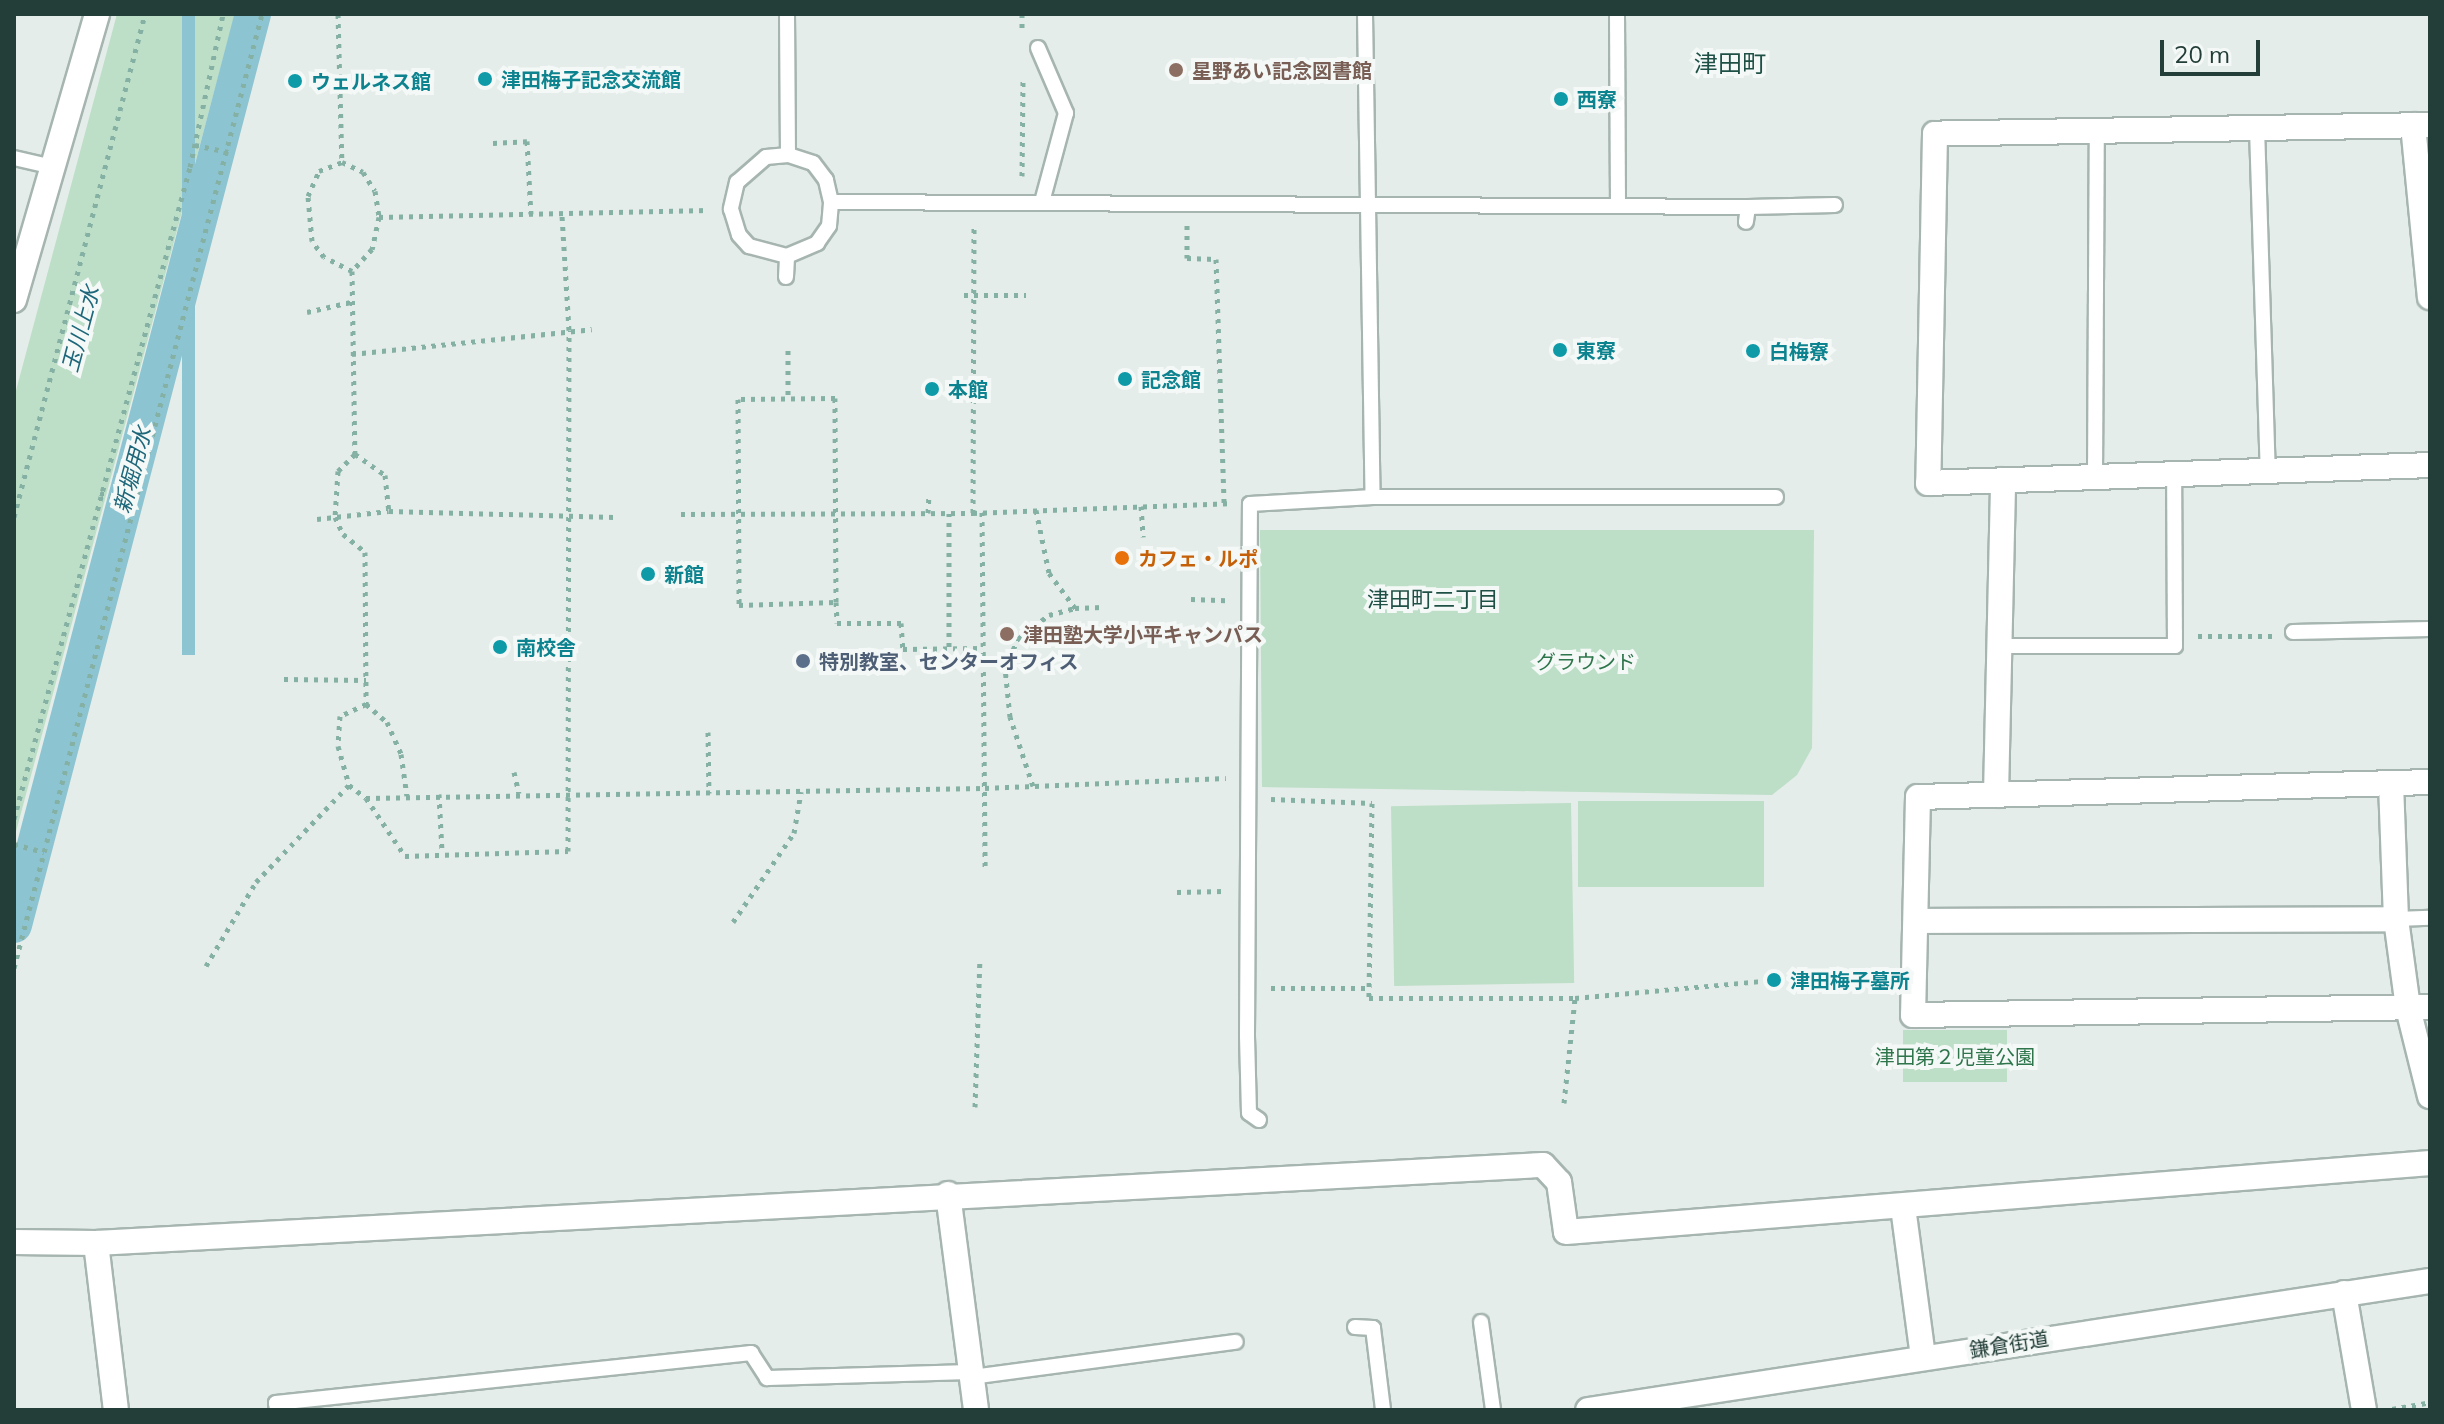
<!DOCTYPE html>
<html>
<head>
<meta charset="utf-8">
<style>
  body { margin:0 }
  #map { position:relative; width:2444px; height:1424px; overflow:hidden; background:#e4ede9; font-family:Mulish,"Noto Sans JP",sans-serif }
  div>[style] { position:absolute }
  .green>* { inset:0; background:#bddec7; transform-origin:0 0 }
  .water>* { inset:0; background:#8dc4d1; transform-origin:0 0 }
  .canal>* { height:36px; margin:-18px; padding:0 18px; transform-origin:18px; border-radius:18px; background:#8dc4d1 }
  .path>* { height:5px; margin-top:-2.5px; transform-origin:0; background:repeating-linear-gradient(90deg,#85b0a4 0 4px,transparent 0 10px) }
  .roads { filter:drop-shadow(2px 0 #a6b5b0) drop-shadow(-2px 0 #a6b5b0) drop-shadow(0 2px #a6b5b0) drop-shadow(0 -2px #a6b5b0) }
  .service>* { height:14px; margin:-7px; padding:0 7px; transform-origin:7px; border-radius:7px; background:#fff }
  .minor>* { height:24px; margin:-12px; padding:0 12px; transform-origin:12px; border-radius:12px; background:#fff }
  .dots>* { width:22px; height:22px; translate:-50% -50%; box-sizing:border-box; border:4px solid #f4f9f7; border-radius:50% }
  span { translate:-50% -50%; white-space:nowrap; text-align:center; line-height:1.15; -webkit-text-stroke:8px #f4f9f7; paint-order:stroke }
  .education-label { font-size:20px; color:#785e54; font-weight:700 }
  .left { translate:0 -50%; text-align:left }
  .culture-label { font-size:20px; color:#0d838f; font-weight:700 }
  .food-label { font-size:20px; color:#c56008; font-weight:700 }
  .service-label { font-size:20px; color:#4e5e75; font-weight:700 }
  .park-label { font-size:20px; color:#2e754c }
  .street-label { font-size:20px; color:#233e38 }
  .water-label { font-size:22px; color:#1e677a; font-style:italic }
  .neighbourhood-label { font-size:22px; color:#1f5046 }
  .quarter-label { font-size:24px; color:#1f5046 }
  .frame { position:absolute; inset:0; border:16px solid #233e38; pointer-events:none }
  .scale { position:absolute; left:2160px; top:40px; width:100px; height:36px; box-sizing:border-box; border:4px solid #233e38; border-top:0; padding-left:10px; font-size:24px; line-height:28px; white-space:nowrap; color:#233e38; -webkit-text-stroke:6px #f4f9f7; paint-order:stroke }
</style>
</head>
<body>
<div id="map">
  <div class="green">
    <div style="clip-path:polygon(117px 14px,235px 14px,14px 839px,14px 398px)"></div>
    <div style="clip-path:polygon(1260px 530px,1814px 530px,1812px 748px,1797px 775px,1772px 795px,1262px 787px)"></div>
    <div style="left:1764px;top:801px;width:86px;height:186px;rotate:90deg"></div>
    <div style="left:1571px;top:803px;width:180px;height:180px;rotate:89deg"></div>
    <div style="left:1903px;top:1030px;width:104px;height:52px"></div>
  </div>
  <div class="water">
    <div style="left:182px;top:14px;width:13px;height:641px"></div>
  </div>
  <div class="canal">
    <div style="left:14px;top:925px;width:942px;rotate:-75.3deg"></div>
  </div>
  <div class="path">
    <div style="left:338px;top:14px;width:148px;rotate:88.5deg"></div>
    <div style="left:1022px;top:14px;width:19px;rotate:90deg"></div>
    <div style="left:493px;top:143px;width:34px;rotate:-3deg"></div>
    <div style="left:527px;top:141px;width:73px;rotate:86.9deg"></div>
    <div style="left:195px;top:145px;width:34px;rotate:12deg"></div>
    <div style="left:1022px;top:176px;width:97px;rotate:-89.4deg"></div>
    <div style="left:379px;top:217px;width:330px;rotate:-1.2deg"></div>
    <div style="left:1187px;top:225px;width:33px;rotate:90deg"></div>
    <div style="left:1187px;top:258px;width:29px;rotate:2deg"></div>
    <div style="left:1216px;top:259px;width:244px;rotate:88.1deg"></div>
    <div style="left:352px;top:271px;width:31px;rotate:-153deg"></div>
    <div style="left:324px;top:257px;width:20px;rotate:-127deg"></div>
    <div style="left:312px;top:241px;width:45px;rotate:-95.1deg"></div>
    <div style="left:308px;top:196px;width:27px;rotate:-66deg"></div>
    <div style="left:319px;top:171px;width:25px;rotate:-21deg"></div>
    <div style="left:342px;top:162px;width:23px;rotate:25deg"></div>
    <div style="left:363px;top:172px;width:22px;rotate:58deg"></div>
    <div style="left:375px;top:191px;width:26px;rotate:81deg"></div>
    <div style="left:379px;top:217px;width:33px;rotate:102deg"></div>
    <div style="left:372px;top:249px;width:30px;rotate:132deg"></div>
    <div style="left:352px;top:271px;width:183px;rotate:89.1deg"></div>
    <div style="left:355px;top:454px;width:24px;rotate:135deg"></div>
    <div style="left:338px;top:471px;width:46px;rotate:93.7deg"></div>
    <div style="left:335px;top:517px;width:19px;rotate:65deg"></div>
    <div style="left:343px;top:534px;width:28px;rotate:39deg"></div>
    <div style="left:365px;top:552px;width:152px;rotate:89.6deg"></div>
    <div style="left:366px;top:704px;width:29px;rotate:155deg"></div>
    <div style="left:340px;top:716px;width:30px;rotate:94deg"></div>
    <div style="left:338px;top:746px;width:41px;rotate:74.2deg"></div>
    <div style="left:349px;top:785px;width:21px;rotate:37deg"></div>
    <div style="left:366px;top:798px;width:70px;rotate:56.1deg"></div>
    <div style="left:405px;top:856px;width:163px;rotate:-1.8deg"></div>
    <div style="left:568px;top:851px;width:521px;rotate:-89.89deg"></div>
    <div style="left:569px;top:330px;width:114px;rotate:-93.5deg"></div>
    <div style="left:964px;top:295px;width:62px"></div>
    <div style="left:307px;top:312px;width:45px;rotate:-12.8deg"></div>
    <div style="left:788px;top:350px;width:48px;rotate:90deg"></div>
    <div style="left:352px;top:354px;width:241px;rotate:-5.9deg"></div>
    <div style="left:355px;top:454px;width:37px;rotate:35deg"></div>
    <div style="left:385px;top:475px;width:36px;rotate:84deg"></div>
    <div style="left:100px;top:493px;width:37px;rotate:16deg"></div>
    <div style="left:1141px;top:506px;width:31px;rotate:86deg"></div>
    <div style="left:1036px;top:510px;width:64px;rotate:78.3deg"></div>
    <div style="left:1049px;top:573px;width:44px;rotate:53.4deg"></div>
    <div style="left:1075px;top:608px;width:28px;rotate:-2deg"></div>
    <div style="left:982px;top:512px;width:357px;rotate:89.5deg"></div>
    <div style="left:928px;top:513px;width:18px;rotate:-87deg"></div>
    <div style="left:949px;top:513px;width:135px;rotate:90deg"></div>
    <div style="left:973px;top:513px;width:289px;rotate:-89.8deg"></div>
    <div style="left:681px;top:514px;width:292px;rotate:-0.2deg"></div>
    <div style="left:973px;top:513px;width:256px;rotate:-2.2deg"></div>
    <div style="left:14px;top:517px;width:520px;rotate:-75.4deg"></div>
    <div style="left:317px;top:519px;width:72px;rotate:-6.3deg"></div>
    <div style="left:389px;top:511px;width:225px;rotate:1.5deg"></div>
    <div style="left:1191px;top:599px;width:35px;rotate:2deg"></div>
    <div style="left:836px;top:602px;width:204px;rotate:-90.3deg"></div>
    <div style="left:835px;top:398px;width:97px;rotate:179.4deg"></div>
    <div style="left:738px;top:399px;width:206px;rotate:89.7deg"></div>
    <div style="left:739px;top:605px;width:97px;rotate:-1.8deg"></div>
    <div style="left:836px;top:602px;width:21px;rotate:87deg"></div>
    <div style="left:837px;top:623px;width:64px"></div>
    <div style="left:901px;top:623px;width:26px;rotate:86deg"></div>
    <div style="left:903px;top:649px;width:80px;rotate:-0.7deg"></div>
    <div style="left:2198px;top:636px;width:74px"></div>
    <div style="left:284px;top:679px;width:82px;rotate:0.7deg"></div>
    <div style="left:366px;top:704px;width:28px;rotate:41deg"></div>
    <div style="left:387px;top:722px;width:35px;rotate:66deg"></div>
    <div style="left:401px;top:754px;width:42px;rotate:81.9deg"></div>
    <div style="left:708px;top:732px;width:61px;rotate:89.1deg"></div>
    <div style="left:514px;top:772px;width:22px;rotate:77deg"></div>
    <div style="left:1033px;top:786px;width:73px;rotate:-108.4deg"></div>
    <div style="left:1010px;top:717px;width:49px;rotate:-95.8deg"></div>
    <div style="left:1005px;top:668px;width:32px;rotate:-66deg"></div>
    <div style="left:1018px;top:639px;width:39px;rotate:-38deg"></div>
    <div style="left:1049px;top:615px;width:27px;rotate:-15deg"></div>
    <div style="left:439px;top:794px;width:58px;rotate:87deg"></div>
    <div style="left:366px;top:798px;width:619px;rotate:-0.93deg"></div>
    <div style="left:985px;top:788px;width:241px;rotate:-2.4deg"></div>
    <div style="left:1271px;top:799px;width:101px;rotate:2.3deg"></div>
    <div style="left:1372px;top:803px;width:195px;rotate:90.9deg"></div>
    <div style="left:1369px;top:998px;width:206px"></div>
    <div style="left:1575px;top:998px;width:200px;rotate:-5.2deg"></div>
    <div style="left:14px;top:819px;width:675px;rotate:-74.89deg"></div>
    <div style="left:190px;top:167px;width:157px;rotate:-77.8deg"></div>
    <div style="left:14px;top:844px;width:31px;rotate:15deg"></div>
    <div style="left:1177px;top:892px;width:47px;rotate:-1.2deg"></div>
    <div style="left:733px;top:922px;width:108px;rotate:-55.6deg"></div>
    <div style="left:794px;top:833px;width:42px;rotate:-80.3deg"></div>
    <div style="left:206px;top:966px;width:98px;rotate:-59.2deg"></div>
    <div style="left:256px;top:882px;width:134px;rotate:-46.2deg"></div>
    <div style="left:14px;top:968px;width:986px;rotate:-75.43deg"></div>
    <div style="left:1271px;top:988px;width:99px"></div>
    <div style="left:1564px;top:1103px;width:106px;rotate:-84deg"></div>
    <div style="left:975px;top:1107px;width:148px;rotate:-88.1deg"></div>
    <div style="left:2392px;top:1409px;width:39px;rotate:-10deg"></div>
  </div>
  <div class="roads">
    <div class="service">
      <div style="left:787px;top:14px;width:141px;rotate:89.6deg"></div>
      <div style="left:1365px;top:14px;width:483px;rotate:89.1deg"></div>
      <div style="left:1617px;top:14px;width:192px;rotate:89.7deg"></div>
      <div style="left:1038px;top:48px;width:71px;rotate:66.7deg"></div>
      <div style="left:1066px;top:113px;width:92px;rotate:105.1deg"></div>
      <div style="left:2257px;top:128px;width:343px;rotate:88.2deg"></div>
      <div style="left:14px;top:158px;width:40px;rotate:13deg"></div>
      <div style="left:831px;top:202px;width:917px;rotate:0.31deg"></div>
      <div style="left:1748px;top:207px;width:15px;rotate:98deg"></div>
      <div style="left:1748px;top:207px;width:87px;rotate:-1.3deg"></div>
      <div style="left:786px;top:277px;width:21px;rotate:-87deg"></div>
      <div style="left:787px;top:256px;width:33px;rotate:-23deg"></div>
      <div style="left:817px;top:243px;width:21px;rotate:-55deg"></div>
      <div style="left:829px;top:226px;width:24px;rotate:-85deg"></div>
      <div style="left:831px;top:202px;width:23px;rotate:-103deg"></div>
      <div style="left:826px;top:180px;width:21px;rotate:-127deg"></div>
      <div style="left:813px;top:163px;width:26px;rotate:-162deg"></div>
      <div style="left:788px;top:155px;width:22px;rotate:175deg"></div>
      <div style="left:766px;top:157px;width:38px;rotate:139deg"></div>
      <div style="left:737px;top:182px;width:28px;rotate:103deg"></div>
      <div style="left:731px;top:209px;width:27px;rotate:73deg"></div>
      <div style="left:739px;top:235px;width:15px;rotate:48deg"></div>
      <div style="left:749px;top:246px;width:39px;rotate:15deg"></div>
      <div style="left:2095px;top:477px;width:346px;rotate:-89.7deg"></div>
      <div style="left:2293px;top:632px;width:137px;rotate:-1.3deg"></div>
      <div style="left:2000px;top:646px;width:175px"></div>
      <div style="left:2175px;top:646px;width:172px;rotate:-90.3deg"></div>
      <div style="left:2396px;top:919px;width:34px;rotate:-2deg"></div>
      <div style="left:1259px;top:1120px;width:12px;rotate:-145deg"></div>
      <div style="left:1249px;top:1113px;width:78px;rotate:-91.5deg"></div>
      <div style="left:1247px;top:1035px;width:531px;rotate:-89.68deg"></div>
      <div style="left:1250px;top:504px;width:123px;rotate:-3.3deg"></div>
      <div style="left:1373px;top:497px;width:403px"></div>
      <div style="left:1481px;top:1322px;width:89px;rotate:82.2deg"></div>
      <div style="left:1355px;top:1327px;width:18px;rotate:3deg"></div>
      <div style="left:1373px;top:1328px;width:83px;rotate:83deg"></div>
      <div style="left:972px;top:1377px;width:266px;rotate:-7.6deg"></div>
      <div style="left:277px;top:1410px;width:7px;rotate:-98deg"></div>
      <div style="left:276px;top:1403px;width:478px;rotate:-6deg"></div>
      <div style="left:751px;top:1353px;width:30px;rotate:57deg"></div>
      <div style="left:767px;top:1378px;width:204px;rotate:-1.7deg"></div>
    </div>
    <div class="minor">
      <div style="left:2413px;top:125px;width:173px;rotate:84.4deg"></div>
      <div style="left:2430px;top:125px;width:495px;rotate:179deg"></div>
      <div style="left:1935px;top:134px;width:349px;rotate:91.1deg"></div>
      <div style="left:1928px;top:483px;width:502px;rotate:-2.05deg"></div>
      <div style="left:14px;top:300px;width:298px;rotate:-73.8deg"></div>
      <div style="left:2430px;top:782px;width:512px;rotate:178.32deg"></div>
      <div style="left:1918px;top:797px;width:218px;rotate:91.3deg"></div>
      <div style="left:1913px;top:1015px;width:517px;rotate:-0.89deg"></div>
      <div style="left:2391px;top:783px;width:136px;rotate:87.9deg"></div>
      <div style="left:2396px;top:919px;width:90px;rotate:82.3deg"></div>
      <div style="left:2408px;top:1008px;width:91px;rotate:76deg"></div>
      <div style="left:1996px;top:795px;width:315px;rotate:-88.7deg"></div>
      <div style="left:1916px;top:921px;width:480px;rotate:-0.2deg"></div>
      <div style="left:948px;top:1194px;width:218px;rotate:82.6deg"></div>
      <div style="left:1903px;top:1207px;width:151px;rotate:82.4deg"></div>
      <div style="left:14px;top:1242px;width:82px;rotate:0.7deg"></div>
      <div style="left:96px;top:1243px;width:1449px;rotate:-3.09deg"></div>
      <div style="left:1543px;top:1165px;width:23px;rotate:47deg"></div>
      <div style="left:1559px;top:1182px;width:50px;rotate:82deg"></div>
      <div style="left:1566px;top:1232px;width:867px;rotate:-4.57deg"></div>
      <div style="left:96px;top:1243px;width:168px;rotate:83.2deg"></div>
      <div style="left:2344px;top:1293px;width:119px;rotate:80.3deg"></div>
      <div style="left:1588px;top:1410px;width:852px;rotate:-8.71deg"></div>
    </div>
  </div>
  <div class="dots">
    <div style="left:1176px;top:70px;background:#8d6e63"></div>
    <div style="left:485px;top:79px;background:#0f9aa8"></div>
    <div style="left:295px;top:81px;background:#0f9aa8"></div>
    <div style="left:1561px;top:99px;background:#0f9aa8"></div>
    <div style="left:1560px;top:350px;background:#0f9aa8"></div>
    <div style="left:1753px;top:351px;background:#0f9aa8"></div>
    <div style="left:1125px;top:379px;background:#0f9aa8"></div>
    <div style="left:932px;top:389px;background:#0f9aa8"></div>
    <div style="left:1122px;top:558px;background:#e8710a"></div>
    <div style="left:648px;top:574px;background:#0f9aa8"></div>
    <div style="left:1007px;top:634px;background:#8d6e63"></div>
    <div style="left:500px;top:647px;background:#0f9aa8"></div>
    <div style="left:803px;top:661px;background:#5c6f8a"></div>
    <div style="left:1774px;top:980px;background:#0f9aa8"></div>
  </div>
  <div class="education-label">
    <span class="left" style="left:1192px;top:70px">星野あい記念図書館</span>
    <span class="left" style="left:1023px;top:634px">津田塾大学小平キャンパス</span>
  </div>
  <div class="culture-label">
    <span class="left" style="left:501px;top:79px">津田梅子記念交流館</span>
    <span class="left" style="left:311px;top:81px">ウェルネス館</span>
    <span class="left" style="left:1577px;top:99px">西寮</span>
    <span class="left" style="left:1576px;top:350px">東寮</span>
    <span class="left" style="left:1769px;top:351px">白梅寮</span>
    <span class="left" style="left:1141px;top:379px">記念館</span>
    <span class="left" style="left:948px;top:389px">本館</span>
    <span class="left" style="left:664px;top:574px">新館</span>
    <span class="left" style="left:516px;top:647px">南校舎</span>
    <span class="left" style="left:1790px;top:980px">津田梅子墓所</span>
  </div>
  <div class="food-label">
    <span class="left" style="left:1138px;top:558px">カフェ・ルポ</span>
  </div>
  <div class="service-label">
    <span class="left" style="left:819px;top:661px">特別教室、センターオフィス</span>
  </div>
  <div class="park-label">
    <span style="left:1586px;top:661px">グラウンド</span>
    <span style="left:1955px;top:1056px">津田第２児童公園</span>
  </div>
  <div class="street-label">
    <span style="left:2009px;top:1344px;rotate:-9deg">鎌倉街道</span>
  </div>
  <div class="water-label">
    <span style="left:81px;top:329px;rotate:-75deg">玉川上水</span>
    <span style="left:133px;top:470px;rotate:-75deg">新堀用水</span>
  </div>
  <div class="neighbourhood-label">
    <span style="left:1433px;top:600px">津田町二丁目</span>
  </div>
  <div class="quarter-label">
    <span style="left:1730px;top:64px">津田町</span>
  </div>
  <div class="frame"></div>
  <div class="scale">20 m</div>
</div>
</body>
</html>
